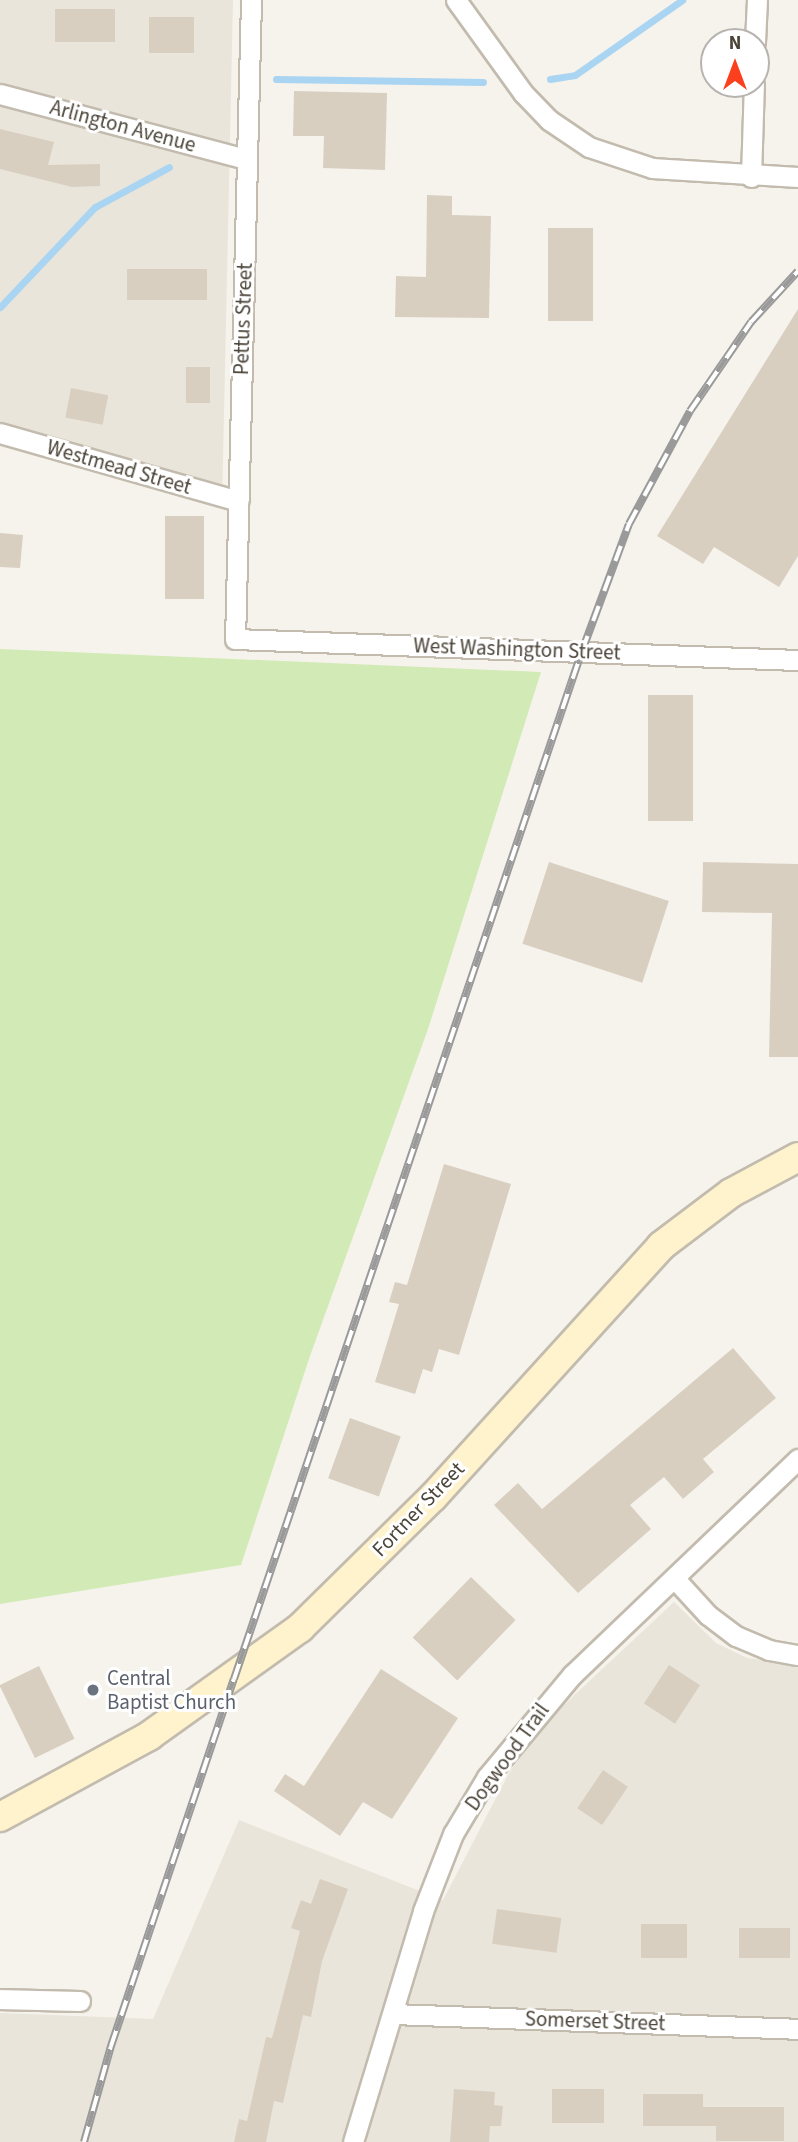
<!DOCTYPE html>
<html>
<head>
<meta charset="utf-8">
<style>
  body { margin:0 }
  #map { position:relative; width:798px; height:2142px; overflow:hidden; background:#f6f3ec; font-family:"Source Sans 3",sans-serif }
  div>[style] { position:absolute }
  .residential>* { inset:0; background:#eae5da }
  .green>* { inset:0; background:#d2eab5 }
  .stream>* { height:7px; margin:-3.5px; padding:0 3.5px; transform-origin:3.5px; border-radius:3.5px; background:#a9d4f2 }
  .building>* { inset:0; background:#d8cfc1; transform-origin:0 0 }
  .roads { filter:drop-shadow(2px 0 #c2bbae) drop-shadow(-2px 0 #c2bbae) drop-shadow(0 2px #c2bbae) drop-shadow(0 -2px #c2bbae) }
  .street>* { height:19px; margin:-9.5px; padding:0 9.5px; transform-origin:9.5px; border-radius:9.5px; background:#fff }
  .secondary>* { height:28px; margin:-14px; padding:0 14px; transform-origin:14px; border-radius:14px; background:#fff3cd }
  .rail>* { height:8px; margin-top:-4px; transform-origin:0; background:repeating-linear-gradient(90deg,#fff 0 16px,#9a9a9a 0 32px); box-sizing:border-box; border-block:2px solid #9a9a9a }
  .dots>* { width:19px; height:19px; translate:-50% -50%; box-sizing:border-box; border:4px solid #fff; border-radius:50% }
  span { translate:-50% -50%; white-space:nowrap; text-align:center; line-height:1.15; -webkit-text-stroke:6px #fff; paint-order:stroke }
  .street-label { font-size:21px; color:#4b4439 }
  .worship-label { font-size:21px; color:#5b616d }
  .left { translate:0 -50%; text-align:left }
  .north { position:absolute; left:700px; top:28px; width:70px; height:70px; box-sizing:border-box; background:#fff; border:2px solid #b7b4b0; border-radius:50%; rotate:0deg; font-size:19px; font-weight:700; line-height:28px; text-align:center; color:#4b4439 }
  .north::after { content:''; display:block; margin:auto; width:24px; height:32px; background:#fc3f1d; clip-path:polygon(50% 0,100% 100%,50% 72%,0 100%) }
</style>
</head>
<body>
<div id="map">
  <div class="residential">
    <div style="clip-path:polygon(0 0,233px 0,222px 507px,0 444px)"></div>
    <div style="clip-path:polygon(674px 1602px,716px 1643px,747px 1658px,798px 1664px,798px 2142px,0 2142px,0 2013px,153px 2019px,239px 1820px,443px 1900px,509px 1773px,551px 1717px)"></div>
  </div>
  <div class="green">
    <div style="clip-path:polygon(0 649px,541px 672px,428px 1029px,310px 1356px,241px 1565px,0 1604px)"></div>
  </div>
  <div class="stream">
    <div style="left:276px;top:79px;width:207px;rotate:0.8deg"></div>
    <div style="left:550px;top:79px;width:25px;rotate:-9deg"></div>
    <div style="left:575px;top:75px;width:131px;rotate:-35deg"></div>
    <div style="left:0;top:307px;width:138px;rotate:-46.5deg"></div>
    <div style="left:95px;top:207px;width:84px;rotate:-28.4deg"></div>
  </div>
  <div class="building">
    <div style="left:55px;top:9px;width:60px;height:33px"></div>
    <div style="left:149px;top:17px;width:45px;height:36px"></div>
    <div style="clip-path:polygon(294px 91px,387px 93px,385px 170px,323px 168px,324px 136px,293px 136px)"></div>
    <div style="clip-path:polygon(0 129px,54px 142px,48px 165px,100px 164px,100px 186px,72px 187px,0 169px)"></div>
    <div style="clip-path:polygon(427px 195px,452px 196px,452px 215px,491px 216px,489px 318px,395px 317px,396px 276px,426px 277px)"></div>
    <div style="left:548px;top:228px;width:45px;height:93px"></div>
    <div style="left:127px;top:269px;width:80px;height:31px"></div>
    <div style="clip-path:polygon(798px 309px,798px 556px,779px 587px,714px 547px,703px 564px,657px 536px)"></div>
    <div style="left:186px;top:367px;width:24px;height:36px"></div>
    <div style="left:71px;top:388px;width:38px;height:30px;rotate:11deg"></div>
    <div style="left:165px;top:516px;width:39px;height:83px"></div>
    <div style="clip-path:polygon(0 533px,23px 535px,20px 568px,0 567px)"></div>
    <div style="left:648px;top:695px;width:45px;height:126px"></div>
    <div style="left:549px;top:862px;width:126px;height:86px;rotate:18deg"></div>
    <div style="clip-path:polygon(703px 862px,798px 864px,798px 1057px,769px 1057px,772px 913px,702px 912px)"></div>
    <div style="clip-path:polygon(444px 1164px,511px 1184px,459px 1355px,439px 1349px,432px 1372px,423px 1369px,415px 1394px,375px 1382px,399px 1304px,389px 1302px,395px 1282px,407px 1285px)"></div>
    <div style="clip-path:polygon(733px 1348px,776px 1398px,703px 1459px,714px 1472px,683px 1499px,664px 1477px,630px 1505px,651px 1529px,578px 1593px,494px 1505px,518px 1483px,542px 1509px)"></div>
    <div style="left:350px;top:1418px;width:54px;height:64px;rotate:20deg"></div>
    <div style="left:471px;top:1577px;width:62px;height:84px;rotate:44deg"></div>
    <div style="left:669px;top:1665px;width:37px;height:46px;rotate:33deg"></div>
    <div style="left:39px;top:1666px;width:81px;height:44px;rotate:64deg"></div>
    <div style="clip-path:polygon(381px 1669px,458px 1718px,392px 1819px,363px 1802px,340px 1836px,274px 1791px,285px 1774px,304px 1786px)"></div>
    <div style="left:603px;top:1770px;width:30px;height:46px;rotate:34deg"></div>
    <div style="clip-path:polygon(320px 1879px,348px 1889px,322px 1961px,311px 2017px,303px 2015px,283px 2103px,274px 2101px,266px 2142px,234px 2142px,239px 2119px,247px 2121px,266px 2037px,272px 2038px,300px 1931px,291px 1928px,301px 1900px,311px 1904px)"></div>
    <div style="left:497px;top:1909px;width:65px;height:35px;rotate:8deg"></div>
    <div style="left:641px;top:1924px;width:46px;height:34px"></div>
    <div style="left:739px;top:1928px;width:51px;height:30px"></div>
    <div style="clip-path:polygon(454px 2089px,495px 2092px,494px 2105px,503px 2106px,501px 2126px,490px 2126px,489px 2142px,450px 2142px)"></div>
    <div style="left:552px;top:2089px;width:52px;height:34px"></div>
    <div style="clip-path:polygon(643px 2094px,703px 2094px,703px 2107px,784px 2107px,784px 2141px,716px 2141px,716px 2126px,643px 2126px)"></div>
  </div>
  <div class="roads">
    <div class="street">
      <div style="left:251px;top:0;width:639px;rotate:91.43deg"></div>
      <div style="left:235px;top:639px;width:563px;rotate:2.14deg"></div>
      <div style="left:456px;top:0;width:115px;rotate:54.2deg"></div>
      <div style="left:523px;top:93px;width:37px;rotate:46deg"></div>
      <div style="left:549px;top:120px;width:48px;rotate:34deg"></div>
      <div style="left:589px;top:147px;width:66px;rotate:18.4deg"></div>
      <div style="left:652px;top:168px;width:146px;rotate:3.5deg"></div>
      <div style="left:755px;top:42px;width:42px;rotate:-87.3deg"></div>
      <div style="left:0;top:94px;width:254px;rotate:14.8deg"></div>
      <div style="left:751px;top:177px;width:93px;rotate:-88.2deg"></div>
      <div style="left:0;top:433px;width:248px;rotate:15.9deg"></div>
      <div style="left:675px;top:1579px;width:49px;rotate:47.5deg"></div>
      <div style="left:708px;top:1615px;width:35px;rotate:37deg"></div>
      <div style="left:736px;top:1636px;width:36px;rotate:23deg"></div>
      <div style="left:769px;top:1650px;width:29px;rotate:10deg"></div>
      <div style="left:0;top:1999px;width:80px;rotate:1.4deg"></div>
      <div style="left:393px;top:2014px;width:405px;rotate:2.1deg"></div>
      <div style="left:353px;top:2142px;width:241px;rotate:-73.1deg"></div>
      <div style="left:423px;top:1911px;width:83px;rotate:-68.7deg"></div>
      <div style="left:453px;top:1834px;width:66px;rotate:-59.2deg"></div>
      <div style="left:487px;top:1777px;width:133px;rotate:-50.2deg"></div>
      <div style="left:572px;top:1675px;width:313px;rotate:-43.7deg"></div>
    </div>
    <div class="secondary">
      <div style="left:0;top:1817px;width:170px;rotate:-28.5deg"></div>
      <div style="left:149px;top:1736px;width:186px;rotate:-35.6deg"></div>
      <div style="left:300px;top:1628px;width:187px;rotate:-44.6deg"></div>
      <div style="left:433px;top:1497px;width:339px;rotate:-47.7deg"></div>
      <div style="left:661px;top:1246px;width:88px;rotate:-37.1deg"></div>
      <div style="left:731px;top:1193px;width:76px;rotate:-28.2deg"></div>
    </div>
  </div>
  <div class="rail">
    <div style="left:84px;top:2142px;width:100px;rotate:-74.3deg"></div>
    <div style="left:111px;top:2046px;width:387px;rotate:-71.5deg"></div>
    <div style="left:234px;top:1679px;width:1085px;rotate:-71.3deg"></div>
    <div style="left:582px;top:651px;width:135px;rotate:-69.7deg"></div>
    <div style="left:629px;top:524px;width:128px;rotate:-61.6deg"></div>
    <div style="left:690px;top:411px;width:108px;rotate:-55.6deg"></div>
    <div style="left:751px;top:322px;width:69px;rotate:-47.3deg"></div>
  </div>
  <div class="dots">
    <div style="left:93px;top:1690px;background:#6b7280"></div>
  </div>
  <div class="street-label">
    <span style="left:123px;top:126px;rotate:15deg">Arlington Avenue</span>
    <span style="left:243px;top:319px;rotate:-88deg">Pettus Street</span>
    <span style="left:119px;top:467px;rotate:16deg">Westmead Street</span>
    <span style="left:517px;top:649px;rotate:2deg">West Washington Street</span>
    <span style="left:418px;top:1509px;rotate:-46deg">Fortner Street</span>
    <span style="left:507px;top:1757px;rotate:-54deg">Dogwood Trail</span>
    <span style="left:595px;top:2021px;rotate:2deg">Somerset Street</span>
  </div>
  <div class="worship-label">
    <span class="left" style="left:107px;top:1690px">Central<br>Baptist Church</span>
  </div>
  <div class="north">N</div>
</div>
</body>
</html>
